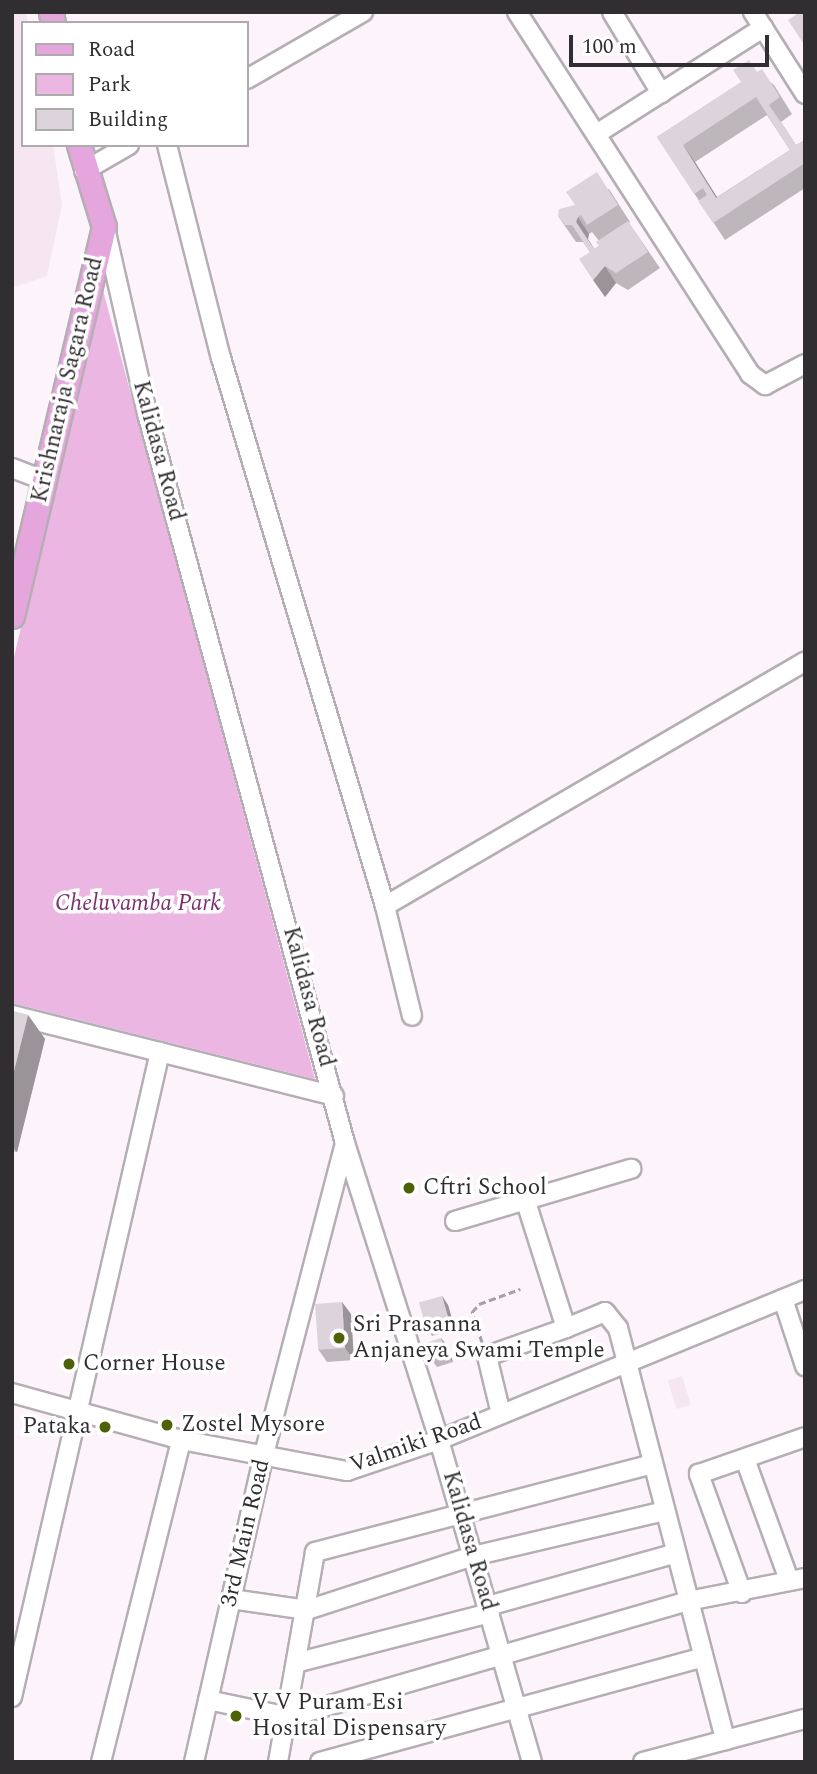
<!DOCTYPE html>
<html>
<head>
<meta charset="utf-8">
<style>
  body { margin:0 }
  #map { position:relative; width:817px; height:1774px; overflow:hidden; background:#fcf4fa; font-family:Spectral,serif }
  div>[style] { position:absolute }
  .built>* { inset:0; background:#f5e6f2; transform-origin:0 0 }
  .green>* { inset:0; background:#ebb6e2 }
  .path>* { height:2.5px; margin-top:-1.25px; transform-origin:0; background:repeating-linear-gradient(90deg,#a6a0a5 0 7px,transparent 0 10.5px) }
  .roads { filter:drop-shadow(2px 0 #b5aeb4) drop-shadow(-2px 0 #b5aeb4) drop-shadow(0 2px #b5aeb4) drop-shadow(0 -2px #b5aeb4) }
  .minor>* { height:18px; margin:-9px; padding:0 9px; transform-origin:9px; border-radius:9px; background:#fff }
  .major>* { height:23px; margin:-11.5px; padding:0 11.5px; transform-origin:11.5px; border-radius:11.5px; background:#e4a6dc }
  .wall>* { inset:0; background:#bdb6bb }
  .shaded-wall>* { inset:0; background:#9a9499 }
  .building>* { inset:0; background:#dcd4da; transform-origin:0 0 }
  .dots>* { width:19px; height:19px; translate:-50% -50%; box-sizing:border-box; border:4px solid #fff; border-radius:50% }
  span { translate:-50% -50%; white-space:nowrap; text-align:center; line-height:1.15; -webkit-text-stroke:7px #fff; paint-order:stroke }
  .street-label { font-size:23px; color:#312e31 }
  .park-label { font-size:23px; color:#7a2f71; font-style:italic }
  .poi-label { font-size:23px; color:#312e31 }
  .left { translate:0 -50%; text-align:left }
  .right { translate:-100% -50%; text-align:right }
  .frame { position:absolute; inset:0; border:14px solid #312e31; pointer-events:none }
  .legend { position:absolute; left:21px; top:21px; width:228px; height:126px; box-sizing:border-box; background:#fff; border:2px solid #adabad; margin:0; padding:9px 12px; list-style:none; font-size:21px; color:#312e31 }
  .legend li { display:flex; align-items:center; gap:14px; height:35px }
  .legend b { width:35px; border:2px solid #adabad }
  .scale { position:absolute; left:569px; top:35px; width:200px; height:32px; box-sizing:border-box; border:4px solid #312e31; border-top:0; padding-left:9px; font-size:21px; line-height:24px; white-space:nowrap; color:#312e31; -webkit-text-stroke:5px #fff; paint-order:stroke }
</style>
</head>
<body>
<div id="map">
  <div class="built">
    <div style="clip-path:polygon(12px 12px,26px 12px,28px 23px,23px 23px,23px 145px,53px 145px,62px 205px,47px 276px,12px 288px)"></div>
    <div style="left:682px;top:1376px;width:30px;height:15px;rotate:73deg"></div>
  </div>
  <div class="green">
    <div style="clip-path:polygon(101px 283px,315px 1079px,12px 1003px,12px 666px)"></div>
  </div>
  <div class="path">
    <div style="left:482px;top:1343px;width:33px;rotate:-108deg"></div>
    <div style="left:472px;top:1312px;width:11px;rotate:-49deg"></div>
    <div style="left:479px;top:1304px;width:44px;rotate:-20.1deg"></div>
  </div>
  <div class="roads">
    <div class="minor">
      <div style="left:517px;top:12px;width:431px;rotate:57.2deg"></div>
      <div style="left:750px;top:374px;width:19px;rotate:36deg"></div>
      <div style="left:765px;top:385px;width:45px;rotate:-27.7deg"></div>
      <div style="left:612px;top:12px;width:95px;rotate:58.8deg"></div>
      <div style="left:753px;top:12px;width:97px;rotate:57.6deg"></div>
      <div style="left:247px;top:79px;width:134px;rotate:-30deg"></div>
      <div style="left:598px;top:133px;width:196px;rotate:-32.5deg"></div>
      <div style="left:167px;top:145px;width:220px;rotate:75.8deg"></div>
      <div style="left:221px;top:358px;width:572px;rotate:73.34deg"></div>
      <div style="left:385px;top:906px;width:113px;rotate:76.2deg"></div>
      <div style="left:84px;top:171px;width:52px;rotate:-30deg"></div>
      <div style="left:105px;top:228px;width:194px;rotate:77.2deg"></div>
      <div style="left:148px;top:417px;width:752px;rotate:74.82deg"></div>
      <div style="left:345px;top:1143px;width:312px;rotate:72.4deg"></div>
      <div style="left:439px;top:1440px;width:335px;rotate:73.9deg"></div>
      <div style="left:12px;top:468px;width:34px;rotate:21deg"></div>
      <div style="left:385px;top:906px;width:486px;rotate:-30.2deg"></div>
      <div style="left:12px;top:1015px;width:332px;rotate:14.1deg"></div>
      <div style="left:526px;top:1202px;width:132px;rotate:72.4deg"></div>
      <div style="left:566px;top:1328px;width:42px;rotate:-22.3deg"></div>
      <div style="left:605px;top:1312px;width:21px;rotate:51deg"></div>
      <div style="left:618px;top:1328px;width:426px;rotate:75.4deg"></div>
      <div style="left:455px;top:1221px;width:184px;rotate:-16.5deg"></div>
      <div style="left:783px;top:1299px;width:71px;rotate:71.8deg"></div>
      <div style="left:12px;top:1393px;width:175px;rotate:15.5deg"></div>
      <div style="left:181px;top:1440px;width:169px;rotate:10.6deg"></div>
      <div style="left:347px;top:1471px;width:97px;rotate:-18.6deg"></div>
      <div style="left:439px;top:1440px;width:396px;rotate:-22.3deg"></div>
      <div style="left:501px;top:1414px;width:60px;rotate:-103.6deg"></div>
      <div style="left:487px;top:1356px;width:84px;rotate:-19.5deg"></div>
      <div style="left:745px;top:1459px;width:129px;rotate:70deg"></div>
      <div style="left:742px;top:1593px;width:127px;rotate:-109.9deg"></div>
      <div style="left:699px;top:1474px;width:112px;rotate:-19.2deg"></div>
      <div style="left:231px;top:1599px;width:77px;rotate:8.2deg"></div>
      <div style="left:307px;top:1610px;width:175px;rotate:-18deg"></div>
      <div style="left:473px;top:1556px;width:197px;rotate:-13.2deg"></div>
      <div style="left:488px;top:1606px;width:195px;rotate:-15.7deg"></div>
      <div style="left:299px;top:1662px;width:197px;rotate:-14.4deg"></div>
      <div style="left:12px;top:1697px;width:662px;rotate:-77.08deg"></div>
      <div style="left:208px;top:1700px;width:83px;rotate:11.9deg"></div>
      <div style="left:289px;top:1717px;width:416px;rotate:-16.2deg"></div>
      <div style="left:688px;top:1601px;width:119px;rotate:-11.1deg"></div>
      <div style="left:101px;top:1762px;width:332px;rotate:-76deg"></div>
      <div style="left:194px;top:1762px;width:312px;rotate:-77.2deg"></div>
      <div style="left:263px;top:1458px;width:325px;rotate:-75.4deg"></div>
      <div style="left:278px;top:1762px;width:213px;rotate:-80deg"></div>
      <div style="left:315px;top:1552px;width:348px;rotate:-14.6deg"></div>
      <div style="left:320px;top:1762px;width:397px;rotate:-15.3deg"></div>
      <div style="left:643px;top:1762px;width:168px;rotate:-14.9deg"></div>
    </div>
    <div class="major">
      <div style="left:51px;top:12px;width:11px;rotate:80deg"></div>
      <div style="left:12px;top:616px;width:400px;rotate:-76.7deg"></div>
      <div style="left:104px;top:227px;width:86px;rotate:-107deg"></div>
    </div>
  </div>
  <div class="wall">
    <div style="clip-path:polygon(evenodd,757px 72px,774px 85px,792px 114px,781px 122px,796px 145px,805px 140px,805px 188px,725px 240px,657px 137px,757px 72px,767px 115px,790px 150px,717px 197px,695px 162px,767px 115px)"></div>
    <div style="clip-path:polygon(evenodd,609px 189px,630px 222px,629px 223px,660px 268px,628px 290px,616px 283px,605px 297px,590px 252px,583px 242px,576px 242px,558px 216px,575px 205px,609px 189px,592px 232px,599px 241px,599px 246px,594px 249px,588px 239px,589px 234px,592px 232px)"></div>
    <div style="clip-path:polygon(12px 1011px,28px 1015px,45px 1039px,17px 1152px,12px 1151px)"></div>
    <div style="clip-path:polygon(442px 1296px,448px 1305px,455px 1329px,432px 1336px,426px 1327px)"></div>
    <div style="clip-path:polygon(351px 1314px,354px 1360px,327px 1362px,318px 1349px)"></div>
    <div style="clip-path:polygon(441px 1338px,447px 1346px,453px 1362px,437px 1367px,431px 1359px)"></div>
  </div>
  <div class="shaded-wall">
    <div style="clip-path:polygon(683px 145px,695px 162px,728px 215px,716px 198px)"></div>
    <div style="clip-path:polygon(578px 217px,589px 234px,588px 239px,605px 266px,576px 222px)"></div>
    <div style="clip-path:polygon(605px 266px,616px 283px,605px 297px,593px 280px)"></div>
    <div style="clip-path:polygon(28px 1015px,45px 1039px,17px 1152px,12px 1145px,12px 1079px)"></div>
    <div style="clip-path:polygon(442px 1296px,448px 1305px,455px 1329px,449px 1320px)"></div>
    <div style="clip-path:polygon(342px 1302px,351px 1314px,354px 1360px,345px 1348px)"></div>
    <div style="clip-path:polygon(441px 1338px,447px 1346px,453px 1362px,446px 1353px)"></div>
  </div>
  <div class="building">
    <div style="clip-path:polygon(800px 12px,805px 12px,805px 46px,788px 20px)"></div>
    <div style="clip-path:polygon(evenodd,749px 60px,757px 72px,762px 69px,780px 97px,769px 105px,796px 145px,805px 140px,805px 163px,713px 223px,698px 201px,707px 195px,703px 188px,694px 194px,657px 137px,741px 82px,733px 70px,749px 60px,756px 97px,790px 150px,716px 198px,683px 145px,756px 97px)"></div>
    <div style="clip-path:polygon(597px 172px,618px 205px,587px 225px,581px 215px,578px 217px,576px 222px,594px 249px,599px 246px,596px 242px,628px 221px,648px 252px,616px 273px,605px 266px,593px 280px,579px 259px,590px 252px,572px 225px,565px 225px,558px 216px,559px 209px,575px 205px,566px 192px)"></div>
    <div style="clip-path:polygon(12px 1011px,28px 1015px,12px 1079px)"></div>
    <div style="left:442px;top:1296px;width:25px;height:24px;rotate:74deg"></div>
    <div style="left:342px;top:1302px;width:46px;height:27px;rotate:86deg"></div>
    <div style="left:441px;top:1338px;width:16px;height:17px;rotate:72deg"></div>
  </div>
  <div class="dots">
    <div style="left:409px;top:1188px;background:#4e6108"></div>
    <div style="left:339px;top:1338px;background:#4e6108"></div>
    <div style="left:69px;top:1364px;background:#4e6108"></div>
    <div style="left:167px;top:1425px;background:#4e6108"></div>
    <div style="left:105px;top:1427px;background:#4e6108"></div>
    <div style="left:236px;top:1716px;background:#4e6108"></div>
  </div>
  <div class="street-label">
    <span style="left:68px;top:380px;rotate:-77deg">Krishnaraja Sagara Road</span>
    <span style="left:158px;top:451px;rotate:75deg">Kalidasa Road</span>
    <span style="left:308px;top:997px;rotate:75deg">Kalidasa Road</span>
    <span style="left:416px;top:1444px;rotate:-19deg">Valmiki Road</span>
    <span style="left:246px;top:1533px;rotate:-77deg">3rd Main Road</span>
    <span style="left:469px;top:1541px;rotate:74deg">Kalidasa Road</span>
  </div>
  <div class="park-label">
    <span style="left:138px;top:904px">Cheluvamba Park</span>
  </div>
  <div class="poi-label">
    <span class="left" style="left:423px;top:1188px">Cftri School</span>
    <span class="left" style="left:353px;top:1338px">Sri Prasanna<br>Anjaneya Swami Temple</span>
    <span class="left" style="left:83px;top:1364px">Corner House</span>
    <span class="left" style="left:181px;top:1425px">Zostel Mysore</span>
    <span class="right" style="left:91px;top:1427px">Pataka</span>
    <span class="left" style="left:252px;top:1716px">V V Puram Esi<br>Hosital Dispensary</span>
  </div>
  <div class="frame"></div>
  <ul class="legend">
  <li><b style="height:9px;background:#e4a6dc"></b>Road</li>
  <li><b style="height:19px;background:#ebb6e2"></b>Park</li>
  <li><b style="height:19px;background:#dcd4da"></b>Building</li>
  </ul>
  <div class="scale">100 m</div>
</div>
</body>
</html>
